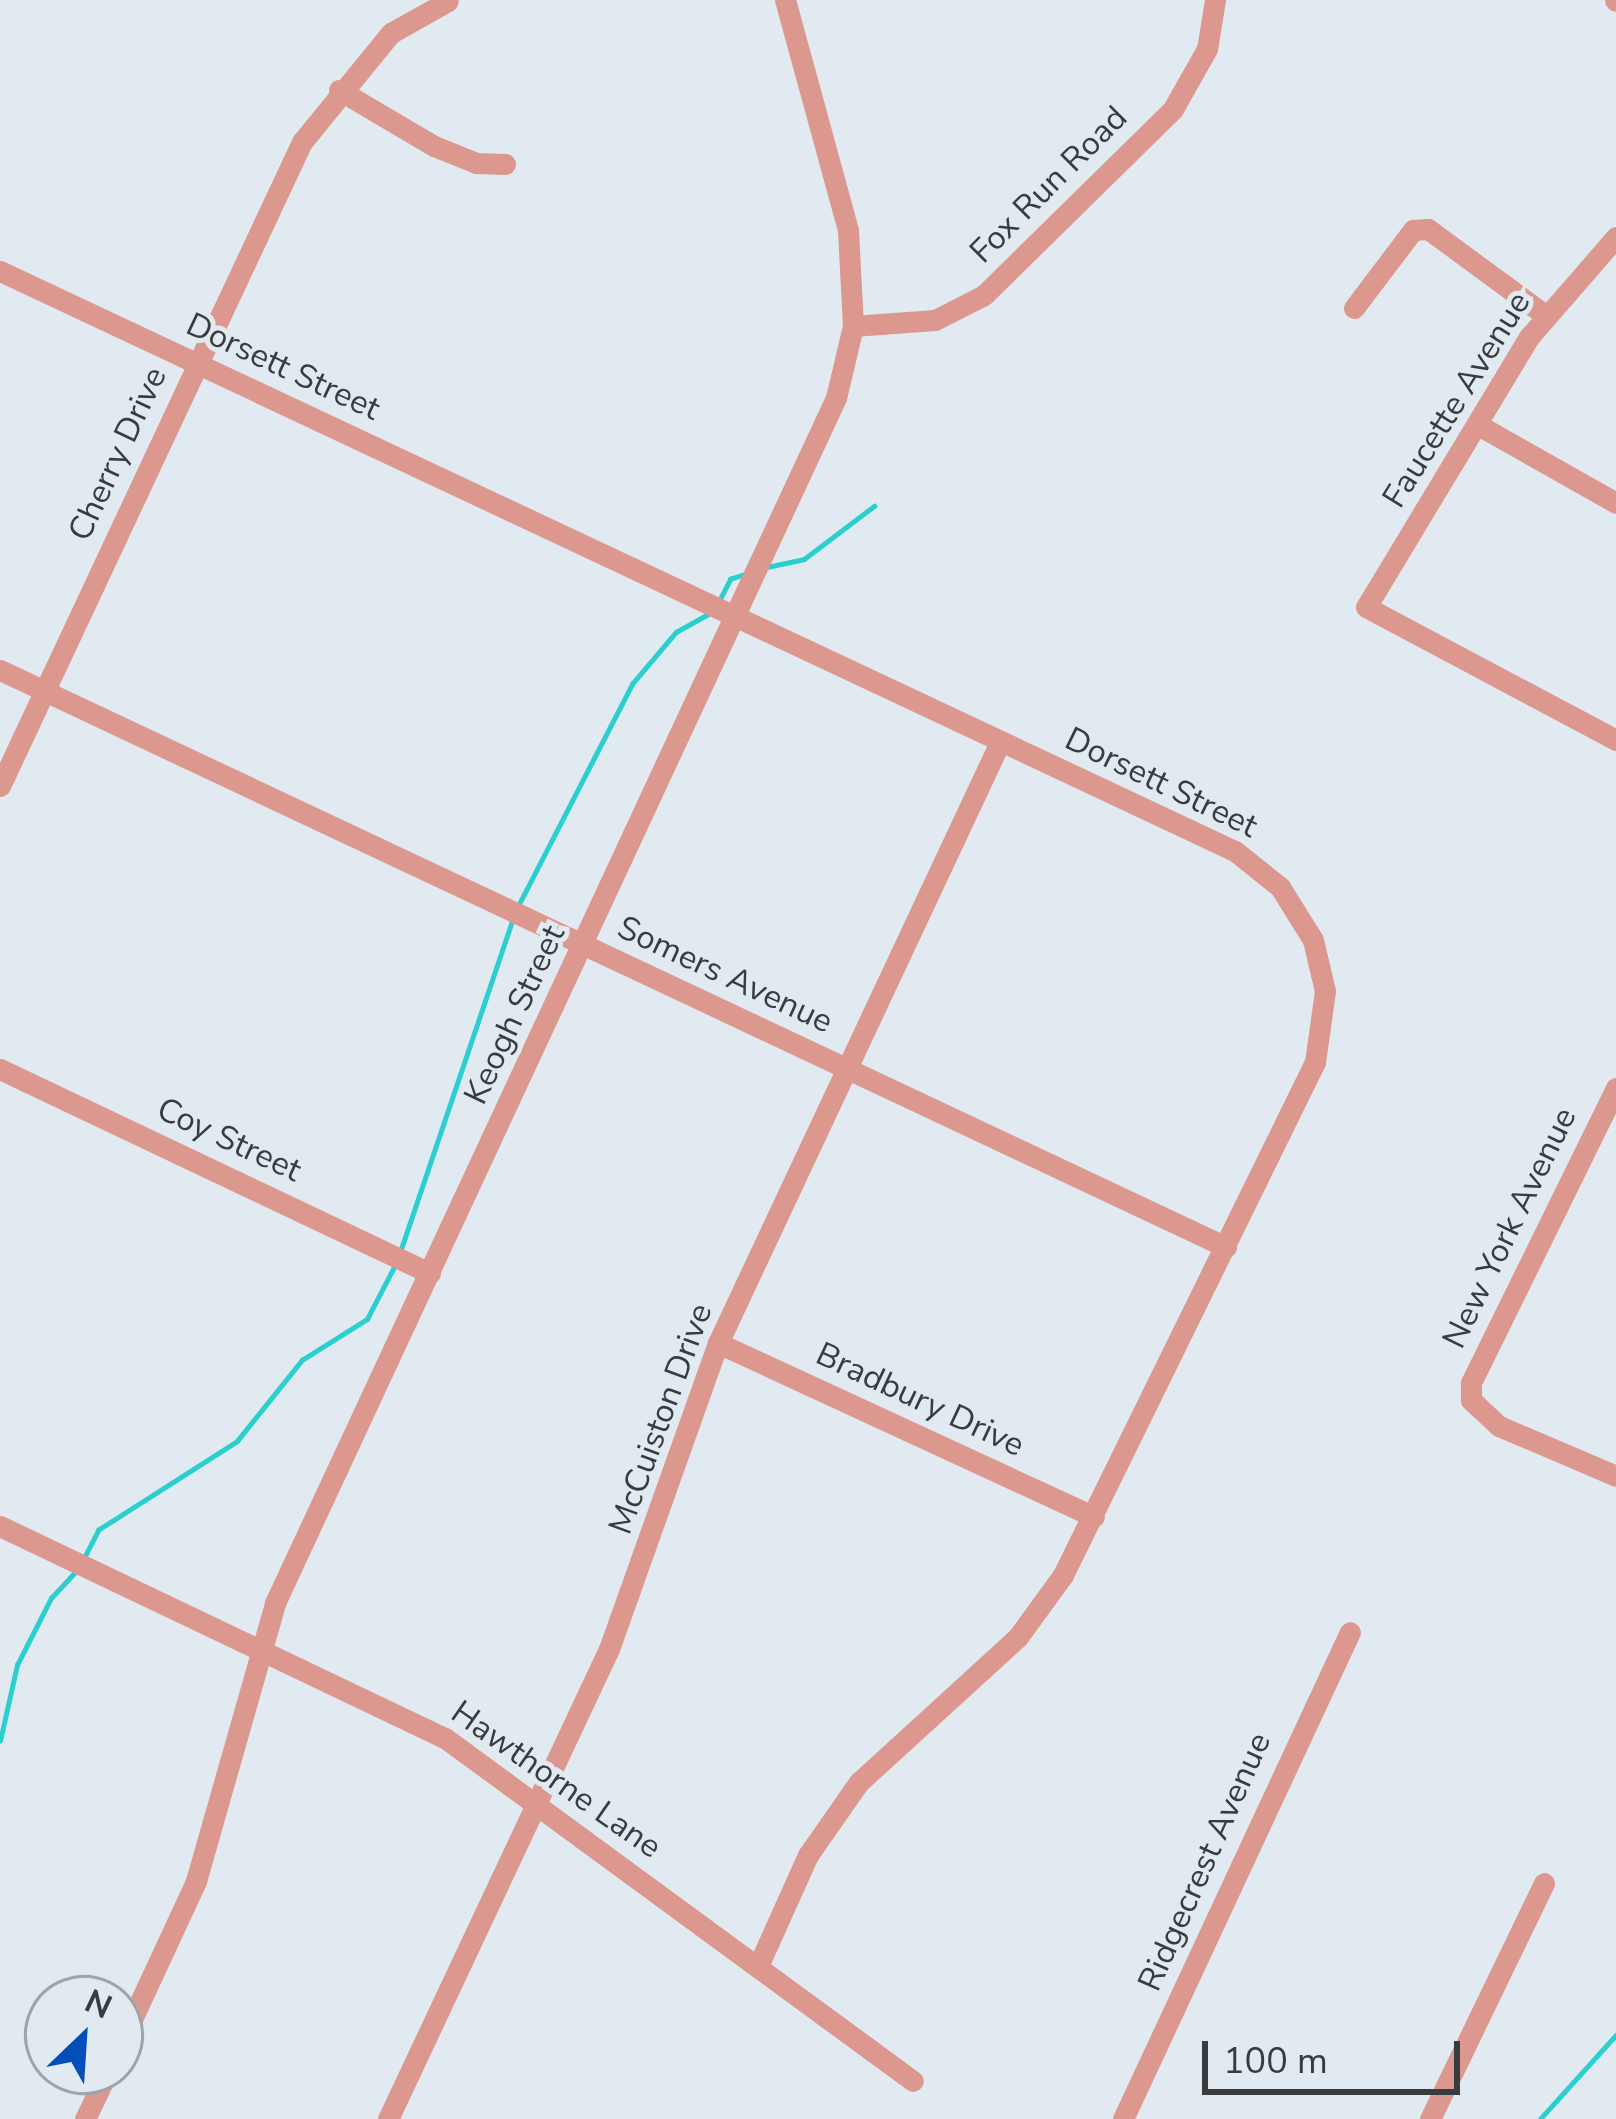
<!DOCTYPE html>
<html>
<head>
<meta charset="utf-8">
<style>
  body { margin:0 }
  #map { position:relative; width:1616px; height:2119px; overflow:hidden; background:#e1eaf0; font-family:"Nunito Sans",sans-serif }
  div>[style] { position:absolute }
  .stream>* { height:4.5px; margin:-2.25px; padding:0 2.25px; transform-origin:2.25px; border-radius:2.25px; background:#2bcfd0 }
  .minor>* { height:21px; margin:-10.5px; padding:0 10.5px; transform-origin:10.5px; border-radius:10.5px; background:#dc988f }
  span { translate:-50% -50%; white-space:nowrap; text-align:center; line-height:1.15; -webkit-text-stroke:10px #e1eaf0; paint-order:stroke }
  .street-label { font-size:33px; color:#393c3f }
  .north { position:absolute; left:24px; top:1975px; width:120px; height:120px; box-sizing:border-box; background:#e1eaf0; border:3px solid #9ea4a9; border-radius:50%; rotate:25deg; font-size:33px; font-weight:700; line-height:48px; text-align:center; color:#393c3f }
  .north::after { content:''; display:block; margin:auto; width:42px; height:54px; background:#044eb8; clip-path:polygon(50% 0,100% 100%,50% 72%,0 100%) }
  .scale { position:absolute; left:1202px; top:2041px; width:258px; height:54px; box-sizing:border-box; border:6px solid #393c3f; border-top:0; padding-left:15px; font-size:36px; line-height:42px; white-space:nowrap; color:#393c3f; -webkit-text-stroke:9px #e1eaf0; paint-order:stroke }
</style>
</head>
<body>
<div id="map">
  <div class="stream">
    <div style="left:767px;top:567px;width:38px;rotate:-12deg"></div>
    <div style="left:804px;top:559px;width:88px;rotate:-37.1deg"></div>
    <div style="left:718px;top:603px;width:27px;rotate:-63deg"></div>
    <div style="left:730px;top:579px;width:16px;rotate:-18deg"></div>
    <div style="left:518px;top:906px;width:250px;rotate:-62.8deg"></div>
    <div style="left:632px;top:684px;width:68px;rotate:-49.8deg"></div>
    <div style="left:676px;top:632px;width:41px;rotate:-29.1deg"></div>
    <div style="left:400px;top:1252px;width:348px;rotate:-71.3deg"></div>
    <div style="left:83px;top:1560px;width:34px;rotate:-63deg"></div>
    <div style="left:98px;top:1530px;width:165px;rotate:-32.6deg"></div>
    <div style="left:237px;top:1441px;width:104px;rotate:-51.3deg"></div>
    <div style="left:302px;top:1360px;width:77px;rotate:-32.2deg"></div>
    <div style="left:367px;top:1319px;width:63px;rotate:-62.6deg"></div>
    <div style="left:0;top:1741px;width:78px;rotate:-77.4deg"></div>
    <div style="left:17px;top:1665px;width:75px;rotate:-63.1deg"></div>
    <div style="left:51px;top:1598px;width:38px;rotate:-47deg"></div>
    <div style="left:1540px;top:2119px;width:113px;rotate:-47.9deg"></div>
  </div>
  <div class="minor">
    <div style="left:1615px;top:0;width:1px;rotate:45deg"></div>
    <div style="left:339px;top:90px;width:110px;rotate:30.5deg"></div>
    <div style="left:434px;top:146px;width:45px;rotate:22deg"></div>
    <div style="left:476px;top:163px;width:29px;rotate:2deg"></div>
    <div style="left:1616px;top:237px;width:133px;rotate:131deg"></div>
    <div style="left:1529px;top:337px;width:315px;rotate:121.1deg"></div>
    <div style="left:1366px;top:607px;width:283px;rotate:28deg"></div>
    <div style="left:0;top:271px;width:1364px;rotate:25.16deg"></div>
    <div style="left:1235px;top:851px;width:58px;rotate:38.7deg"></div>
    <div style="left:1280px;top:887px;width:62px;rotate:58.1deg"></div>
    <div style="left:1313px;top:940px;width:52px;rotate:76.8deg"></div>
    <div style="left:1325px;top:991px;width:72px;rotate:98deg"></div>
    <div style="left:1315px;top:1062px;width:572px;rotate:116.16deg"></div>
    <div style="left:1063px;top:1575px;width:77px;rotate:126deg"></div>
    <div style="left:1018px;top:1637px;width:215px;rotate:137.6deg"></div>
    <div style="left:859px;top:1782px;width:89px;rotate:124.9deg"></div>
    <div style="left:808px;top:1855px;width:120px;rotate:114.2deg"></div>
    <div style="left:1354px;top:308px;width:98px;rotate:-52.9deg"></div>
    <div style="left:1413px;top:230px;width:15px;rotate:-4deg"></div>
    <div style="left:1428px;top:229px;width:145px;rotate:36.3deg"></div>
    <div style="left:853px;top:326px;width:82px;rotate:-4.2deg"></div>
    <div style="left:935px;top:320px;width:55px;rotate:-27deg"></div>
    <div style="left:984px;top:295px;width:265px;rotate:-44.5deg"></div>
    <div style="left:1173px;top:109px;width:69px;rotate:-60.5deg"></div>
    <div style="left:1207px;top:49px;width:50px;rotate:-80.7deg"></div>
    <div style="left:1480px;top:426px;width:156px;rotate:29.5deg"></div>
    <div style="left:0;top:670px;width:1355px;rotate:25.2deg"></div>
    <div style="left:0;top:786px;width:711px;rotate:-64.88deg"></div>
    <div style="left:302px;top:142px;width:141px;rotate:-50.8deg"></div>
    <div style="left:391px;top:33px;width:65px;rotate:-29.3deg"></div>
    <div style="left:0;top:1069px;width:476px;rotate:25.4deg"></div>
    <div style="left:1616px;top:1088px;width:329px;rotate:116.2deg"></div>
    <div style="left:1471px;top:1383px;width:17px;rotate:90deg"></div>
    <div style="left:1471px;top:1400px;width:38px;rotate:43deg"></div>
    <div style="left:1499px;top:1426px;width:127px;rotate:23.1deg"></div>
    <div style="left:718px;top:1343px;width:414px;rotate:24.8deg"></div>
    <div style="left:0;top:1526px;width:493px;rotate:25.5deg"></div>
    <div style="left:445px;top:1738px;width:580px;rotate:36.24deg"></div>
    <div style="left:120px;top:2045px;width:181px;rotate:-65.1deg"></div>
    <div style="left:196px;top:1881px;width:289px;rotate:-74.1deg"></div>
    <div style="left:275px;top:1603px;width:1329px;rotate:-65.04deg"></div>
    <div style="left:836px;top:398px;width:74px;rotate:-76.7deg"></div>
    <div style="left:853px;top:326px;width:96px;rotate:-93deg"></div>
    <div style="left:848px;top:230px;width:238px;rotate:-105.3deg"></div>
    <div style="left:85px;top:2119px;width:53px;rotate:-64.4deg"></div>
    <div style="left:388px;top:2119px;width:519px;rotate:-64.82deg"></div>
    <div style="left:609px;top:1649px;width:325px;rotate:-70.4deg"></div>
    <div style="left:718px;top:1343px;width:664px;rotate:-64.86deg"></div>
    <div style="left:1123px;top:2119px;width:537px;rotate:-65.01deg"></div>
    <div style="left:1430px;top:2119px;width:262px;rotate:-64.2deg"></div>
  </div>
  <div class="street-label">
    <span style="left:1049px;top:185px;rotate:-45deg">Fox Run Road</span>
    <span style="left:283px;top:367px;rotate:25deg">Dorsett Street</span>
    <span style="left:1457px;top:400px;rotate:-58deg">Faucette Avenue</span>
    <span style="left:118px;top:454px;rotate:-65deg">Cherry Drive</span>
    <span style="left:1161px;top:783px;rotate:26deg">Dorsett Street</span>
    <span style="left:725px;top:975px;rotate:25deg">Somers Avenue</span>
    <span style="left:515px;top:1015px;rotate:-65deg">Keogh Street</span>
    <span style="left:229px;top:1140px;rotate:25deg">Coy Street</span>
    <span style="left:1510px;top:1228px;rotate:-64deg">New York Avenue</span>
    <span style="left:920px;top:1400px;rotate:25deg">Bradbury Drive</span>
    <span style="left:661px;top:1419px;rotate:-70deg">McCuiston Drive</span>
    <span style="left:556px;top:1780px;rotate:35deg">Hawthorne Lane</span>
    <span style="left:1205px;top:1862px;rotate:-66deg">Ridgecrest Avenue</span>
  </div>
  <div class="north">N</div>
  <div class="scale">100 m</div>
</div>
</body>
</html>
